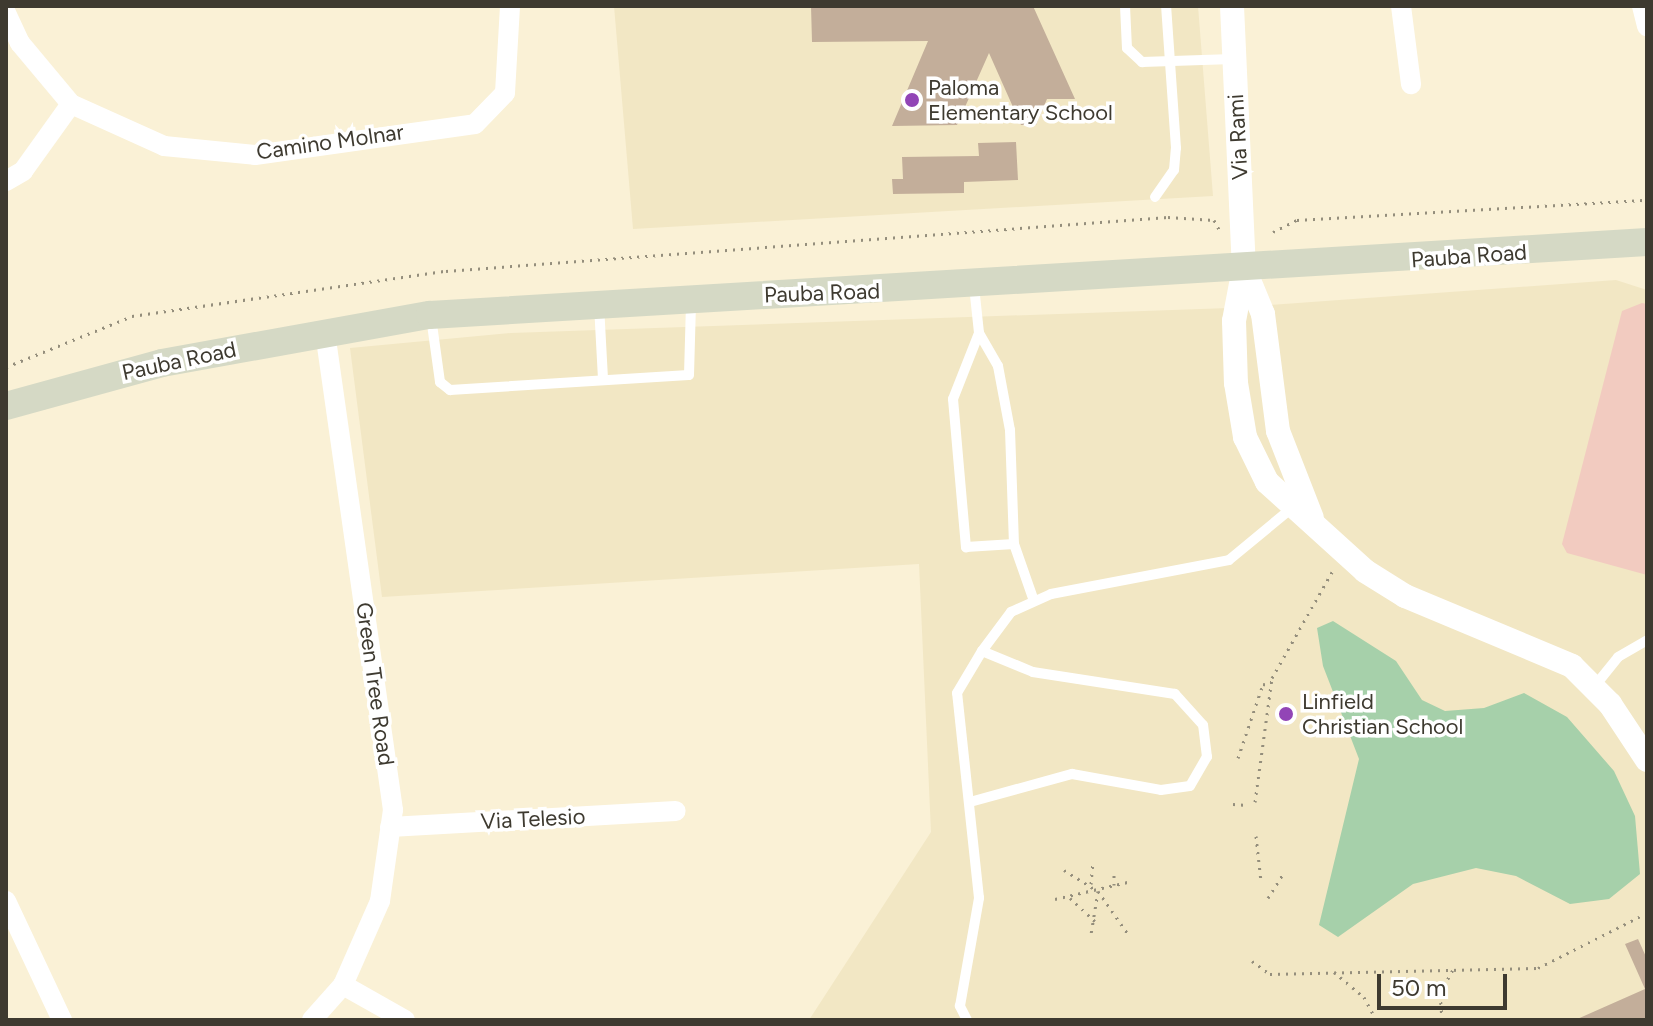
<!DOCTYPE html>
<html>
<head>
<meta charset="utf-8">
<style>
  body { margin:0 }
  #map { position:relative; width:1653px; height:1026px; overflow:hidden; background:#faf1d6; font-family:Figtree,sans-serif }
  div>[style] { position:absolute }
  .built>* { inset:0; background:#f2e7c4 }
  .green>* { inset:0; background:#f2cbc0 }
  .water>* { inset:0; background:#a6d0aa }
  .building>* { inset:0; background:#c3ae9a }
  .path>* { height:3px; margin-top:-1.5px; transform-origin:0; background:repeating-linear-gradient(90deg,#948e7c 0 2px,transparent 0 8px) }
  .service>* { height:10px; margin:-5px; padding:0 5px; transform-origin:5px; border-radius:5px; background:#fff }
  .minor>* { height:20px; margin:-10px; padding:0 10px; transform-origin:10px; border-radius:10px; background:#fff }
  .tertiary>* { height:24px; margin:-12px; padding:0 12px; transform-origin:12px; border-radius:12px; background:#fff }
  .secondary>* { height:28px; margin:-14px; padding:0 14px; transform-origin:14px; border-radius:14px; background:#d5d9c5 }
  .dots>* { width:22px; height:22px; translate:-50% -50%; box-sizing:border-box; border:4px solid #fff; border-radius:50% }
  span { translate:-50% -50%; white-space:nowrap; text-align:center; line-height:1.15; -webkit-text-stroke:7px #fff; paint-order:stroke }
  .poi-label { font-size:22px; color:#3e3a30 }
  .left { translate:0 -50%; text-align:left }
  .street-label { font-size:22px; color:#3e3a30 }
  .frame { position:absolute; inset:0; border:8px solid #3e3a30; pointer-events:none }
  .scale { position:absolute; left:1377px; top:974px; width:130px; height:36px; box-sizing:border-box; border:4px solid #3e3a30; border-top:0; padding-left:10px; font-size:24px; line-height:28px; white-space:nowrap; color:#3e3a30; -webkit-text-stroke:6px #fff; paint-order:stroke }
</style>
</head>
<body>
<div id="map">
  <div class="built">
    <div style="clip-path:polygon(614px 6px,1198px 6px,1213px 196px,633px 229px)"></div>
    <div style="clip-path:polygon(1616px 280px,1647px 290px,1647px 1020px,809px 1020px,931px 832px,919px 564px,382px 597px,350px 348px,511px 333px,1229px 308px)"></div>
  </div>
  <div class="green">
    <div style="clip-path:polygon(1642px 303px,1647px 304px,1647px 575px,1567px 553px,1562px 544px,1622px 311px)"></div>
  </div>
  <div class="water">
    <div style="clip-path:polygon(1333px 621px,1396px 661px,1422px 700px,1445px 711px,1484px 708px,1524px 693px,1567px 717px,1614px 771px,1635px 816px,1640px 874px,1609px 899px,1570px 904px,1516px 876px,1476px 868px,1413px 884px,1338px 937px,1319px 925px,1359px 759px,1323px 666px,1317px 628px)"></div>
  </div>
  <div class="building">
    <div style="clip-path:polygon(811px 6px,1033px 6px,1075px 99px,1047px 99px,1036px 125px,1021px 125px,989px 53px,957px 125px,892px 126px,928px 41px,812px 42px)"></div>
    <div style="clip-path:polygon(1016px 142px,1018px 180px,964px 182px,964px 193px,893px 194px,892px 179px,903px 179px,902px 157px,979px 156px,978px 143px)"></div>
    <div style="clip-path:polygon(1638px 939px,1647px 959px,1647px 1020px,1575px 1020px,1645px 989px,1625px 944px)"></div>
  </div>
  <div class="path">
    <div style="left:1273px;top:232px;width:27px;rotate:-27deg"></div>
    <div style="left:1297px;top:220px;width:351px;rotate:-3.3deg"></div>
    <div style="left:6px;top:367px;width:136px;rotate:-22deg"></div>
    <div style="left:132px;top:316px;width:317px;rotate:-8.2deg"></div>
    <div style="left:446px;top:271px;width:724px;rotate:-4.28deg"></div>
    <div style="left:1168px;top:217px;width:46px;rotate:3.7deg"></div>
    <div style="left:1214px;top:220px;width:13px;rotate:61deg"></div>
    <div style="left:1238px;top:758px;width:78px;rotate:-71.3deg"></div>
    <div style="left:1263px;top:684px;width:6px;rotate:9deg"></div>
    <div style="left:1255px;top:802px;width:125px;rotate:-82.2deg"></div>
    <div style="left:1272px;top:678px;width:122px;rotate:-60.5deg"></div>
    <div style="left:1233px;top:804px;width:14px;rotate:4deg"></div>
    <div style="left:1256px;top:836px;width:45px;rotate:83.7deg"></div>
    <div style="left:1064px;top:870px;width:40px;rotate:32deg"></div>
    <div style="left:1098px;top:891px;width:44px;rotate:99.2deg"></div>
    <div style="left:1091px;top:884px;width:22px;rotate:-85deg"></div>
    <div style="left:1114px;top:885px;width:13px;rotate:-90deg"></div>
    <div style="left:1098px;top:891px;width:52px;rotate:55.1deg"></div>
    <div style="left:1070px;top:898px;width:34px;rotate:43deg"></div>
    <div style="left:1268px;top:898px;width:31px;rotate:-58deg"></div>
    <div style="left:1055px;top:899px;width:79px;rotate:-13.2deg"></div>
    <div style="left:1252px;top:961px;width:22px;rotate:36deg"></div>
    <div style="left:1270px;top:974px;width:268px;rotate:-1.3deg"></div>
    <div style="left:1538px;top:968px;width:122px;rotate:-26.8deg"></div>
    <div style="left:1334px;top:972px;width:39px;rotate:40deg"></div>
    <div style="left:1364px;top:997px;width:26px;rotate:62deg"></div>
    <div style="left:1442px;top:1020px;width:27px;rotate:-94deg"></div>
    <div style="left:1440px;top:993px;width:26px;rotate:-61deg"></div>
  </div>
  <div class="service">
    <div style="left:1125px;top:6px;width:42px;rotate:87.3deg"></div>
    <div style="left:1127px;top:48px;width:21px;rotate:43deg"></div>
    <div style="left:1142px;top:62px;width:91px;rotate:-1.9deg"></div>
    <div style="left:1155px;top:197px;width:33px;rotate:-55deg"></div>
    <div style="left:1174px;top:170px;width:22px;rotate:-85deg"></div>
    <div style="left:1176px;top:148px;width:142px;rotate:-94deg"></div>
    <div style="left:974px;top:286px;width:47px;rotate:83.9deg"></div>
    <div style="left:979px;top:333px;width:38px;rotate:60deg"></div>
    <div style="left:998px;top:366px;width:65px;rotate:79.4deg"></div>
    <div style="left:1010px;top:430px;width:114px;rotate:88deg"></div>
    <div style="left:1014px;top:544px;width:60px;rotate:70.7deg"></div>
    <div style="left:599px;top:305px;width:74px;rotate:86.9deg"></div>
    <div style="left:431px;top:317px;width:66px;rotate:82.1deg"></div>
    <div style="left:440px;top:382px;width:13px;rotate:39deg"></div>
    <div style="left:450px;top:390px;width:239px;rotate:-3.6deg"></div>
    <div style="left:689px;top:375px;width:72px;rotate:-88.4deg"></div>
    <div style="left:979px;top:333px;width:71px;rotate:111.5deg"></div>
    <div style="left:953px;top:399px;width:149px;rotate:85deg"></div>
    <div style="left:966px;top:547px;width:48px;rotate:-3.6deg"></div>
    <div style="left:1594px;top:687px;width:38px;rotate:-51deg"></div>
    <div style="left:1618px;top:657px;width:34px;rotate:-30deg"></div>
    <div style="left:970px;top:802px;width:106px;rotate:-15.4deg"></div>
    <div style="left:1072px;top:774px;width:90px;rotate:10.2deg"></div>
    <div style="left:1161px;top:790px;width:29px;rotate:-8deg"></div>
    <div style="left:1190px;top:786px;width:34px;rotate:-60deg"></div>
    <div style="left:1207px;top:757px;width:32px;rotate:-97deg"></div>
    <div style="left:1203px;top:725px;width:42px;rotate:-132.1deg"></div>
    <div style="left:1175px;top:694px;width:144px;rotate:-171.2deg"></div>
    <div style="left:1033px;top:672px;width:55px;rotate:-157.6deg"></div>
    <div style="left:967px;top:1020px;width:16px;rotate:-117deg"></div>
    <div style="left:960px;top:1006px;width:110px;rotate:-80deg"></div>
    <div style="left:979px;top:898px;width:206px;rotate:-96.1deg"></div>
    <div style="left:957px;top:693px;width:49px;rotate:-59.2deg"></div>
    <div style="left:982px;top:651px;width:49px;rotate:-53.4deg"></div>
    <div style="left:1011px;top:612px;width:44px;rotate:-24.2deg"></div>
    <div style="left:1051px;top:594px;width:181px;rotate:-10.8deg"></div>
    <div style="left:1229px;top:560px;width:83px;rotate:-39.6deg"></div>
  </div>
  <div class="minor">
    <div style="left:1401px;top:6px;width:79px;rotate:82.7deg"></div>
    <div style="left:1642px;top:6px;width:21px;rotate:76deg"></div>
    <div style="left:6px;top:13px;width:33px;rotate:65deg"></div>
    <div style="left:20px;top:43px;width:80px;rotate:50.1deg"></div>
    <div style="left:71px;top:104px;width:102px;rotate:24.3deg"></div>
    <div style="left:164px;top:146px;width:91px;rotate:5.6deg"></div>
    <div style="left:255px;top:155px;width:222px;rotate:-8deg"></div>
    <div style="left:475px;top:124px;width:43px;rotate:-45.9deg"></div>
    <div style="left:505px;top:93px;width:87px;rotate:-86.7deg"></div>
    <div style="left:6px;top:181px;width:20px;rotate:-30deg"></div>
    <div style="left:23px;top:171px;width:82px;rotate:-54.4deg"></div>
    <div style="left:390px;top:827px;width:286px;rotate:-3.2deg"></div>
    <div style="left:6px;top:901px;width:132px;rotate:64.8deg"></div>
    <div style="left:343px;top:985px;width:71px;rotate:29.4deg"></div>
    <div style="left:312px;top:1020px;width:47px;rotate:-48.5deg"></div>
    <div style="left:343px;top:985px;width:92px;rotate:-66.2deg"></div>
    <div style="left:380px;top:901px;width:92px;rotate:-81.9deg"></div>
    <div style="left:393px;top:810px;width:484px;rotate:-98.1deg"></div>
  </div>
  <div class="tertiary">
    <div style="left:1232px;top:6px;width:262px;rotate:87.4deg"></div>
    <div style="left:1244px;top:268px;width:54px;rotate:100.7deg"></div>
    <div style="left:1234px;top:321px;width:62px;rotate:88.2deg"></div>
    <div style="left:1236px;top:383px;width:55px;rotate:80.5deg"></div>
    <div style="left:1245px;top:437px;width:50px;rotate:63.9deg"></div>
    <div style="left:1267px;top:482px;width:132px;rotate:42.2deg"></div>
    <div style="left:1365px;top:571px;width:47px;rotate:32deg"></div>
    <div style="left:1405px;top:596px;width:181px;rotate:22.7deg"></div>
    <div style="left:1572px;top:666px;width:54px;rotate:45deg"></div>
    <div style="left:1610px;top:704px;width:67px;rotate:56.5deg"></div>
    <div style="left:1244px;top:268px;width:50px;rotate:67.6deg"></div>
    <div style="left:1263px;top:314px;width:118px;rotate:82.7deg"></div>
    <div style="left:1278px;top:431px;width:93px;rotate:68.7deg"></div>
  </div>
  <div class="secondary">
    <div style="left:6px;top:406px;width:162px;rotate:-15.4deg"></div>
    <div style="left:162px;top:363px;width:272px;rotate:-10.2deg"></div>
    <div style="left:430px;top:315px;width:1219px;rotate:-3.43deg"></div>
  </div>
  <div class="dots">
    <div style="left:912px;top:100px;background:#9245b6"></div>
    <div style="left:1286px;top:714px;background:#9245b6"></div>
  </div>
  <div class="poi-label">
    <span class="left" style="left:928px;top:100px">Paloma<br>Elementary School</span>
    <span class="left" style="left:1302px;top:714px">Linfield<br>Christian School</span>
  </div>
  <div class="street-label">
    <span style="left:1238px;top:137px;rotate:-93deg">Via Rami</span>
    <span style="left:330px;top:142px;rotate:-8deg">Camino Molnar</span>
    <span style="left:1469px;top:256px;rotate:-4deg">Pauba Road</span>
    <span style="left:822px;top:293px;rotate:-2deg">Pauba Road</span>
    <span style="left:179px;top:361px;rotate:-12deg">Pauba Road</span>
    <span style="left:375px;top:684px;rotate:82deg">Green Tree Road</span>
    <span style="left:533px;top:819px;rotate:-3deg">Via Telesio</span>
  </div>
  <div class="frame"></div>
  <div class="scale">50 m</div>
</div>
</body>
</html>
